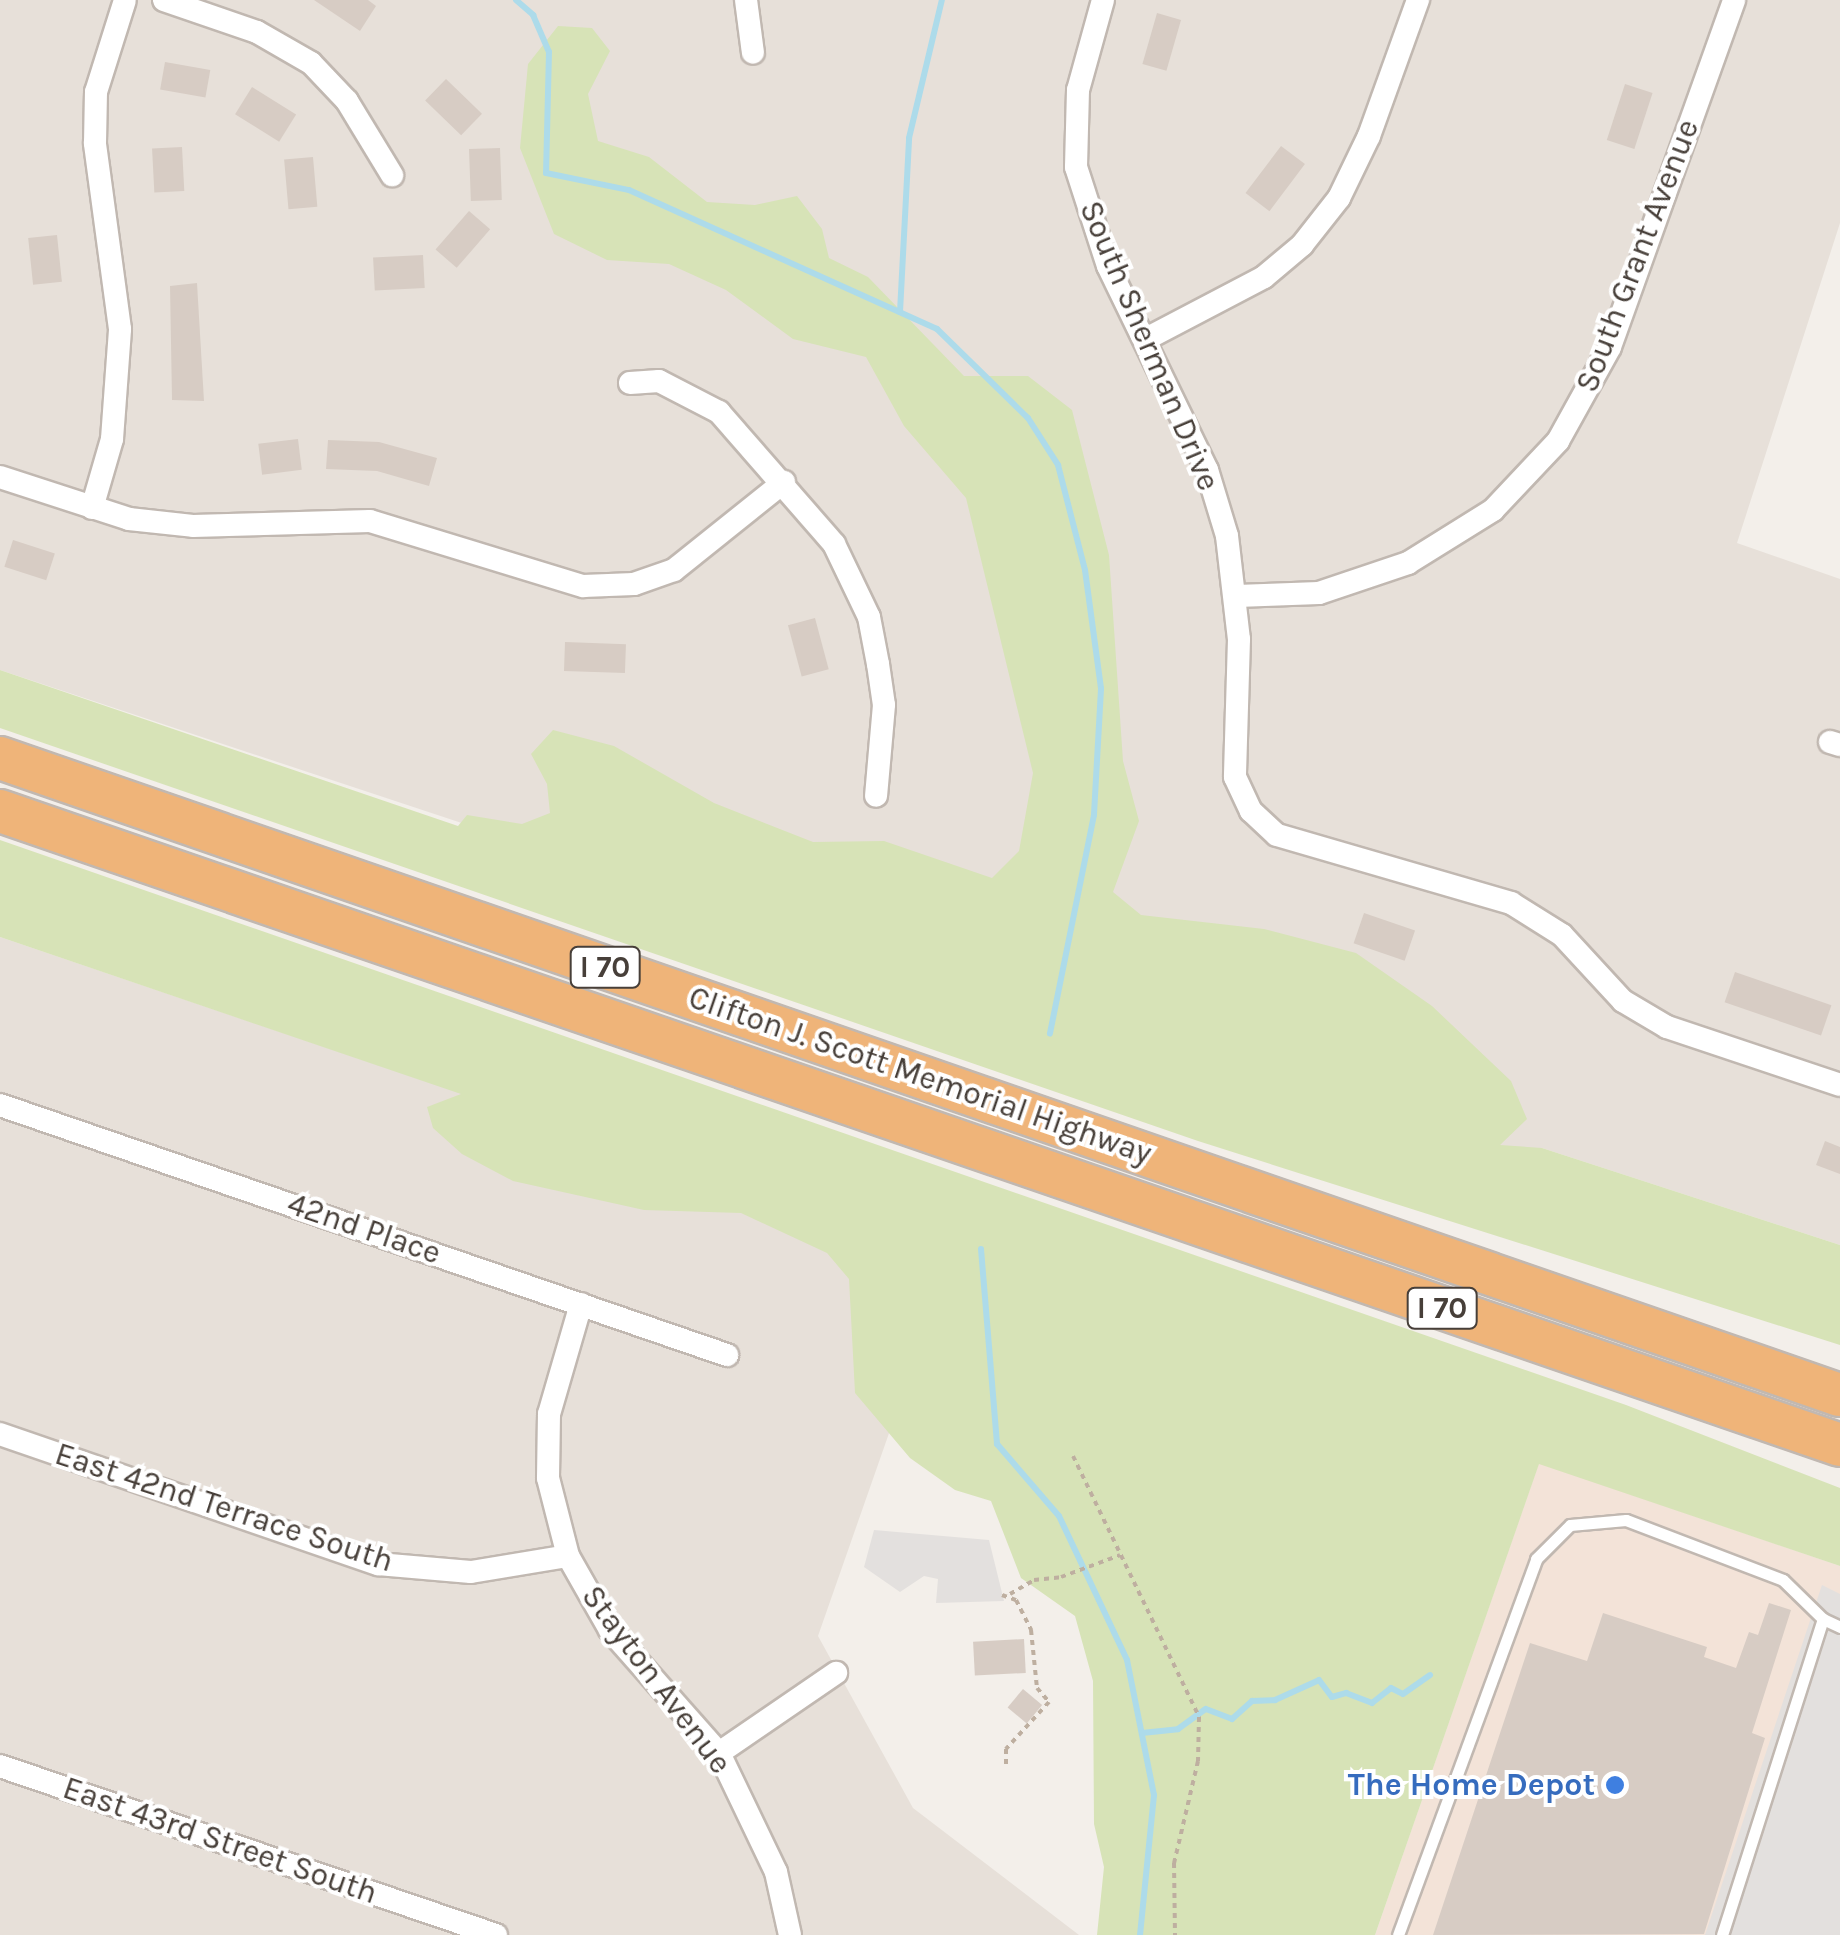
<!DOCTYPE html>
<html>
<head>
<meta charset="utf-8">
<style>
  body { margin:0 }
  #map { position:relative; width:1840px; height:1935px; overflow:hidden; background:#f3efea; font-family:Karla,sans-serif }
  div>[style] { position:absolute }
  .residential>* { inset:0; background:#e7e0d9 }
  .commercial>* { inset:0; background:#f3e3d8 }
  .green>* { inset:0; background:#d7e3b7 }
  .parking>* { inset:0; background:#e3e0de }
  .stream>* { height:6px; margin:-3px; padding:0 3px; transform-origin:3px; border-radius:3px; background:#addbea }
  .building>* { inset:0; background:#d7ccc4; transform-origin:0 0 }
  .path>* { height:4px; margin-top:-2px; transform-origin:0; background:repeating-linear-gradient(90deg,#beafa0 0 5px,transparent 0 10px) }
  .roads { filter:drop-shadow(2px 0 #c1b8b1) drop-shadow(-2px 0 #c1b8b1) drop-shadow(0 2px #c1b8b1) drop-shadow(0 -2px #c1b8b1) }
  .lane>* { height:11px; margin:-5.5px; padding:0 5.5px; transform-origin:5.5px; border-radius:5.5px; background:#fff }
  .street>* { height:22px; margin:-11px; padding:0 11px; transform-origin:11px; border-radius:11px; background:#fff }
  .highway>* { height:42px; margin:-21px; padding:0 21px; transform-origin:21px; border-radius:21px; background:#efb479 }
  .dots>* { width:28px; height:28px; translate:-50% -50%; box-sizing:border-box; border:5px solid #fff; border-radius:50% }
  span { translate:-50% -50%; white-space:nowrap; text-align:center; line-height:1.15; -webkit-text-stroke:8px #fff; paint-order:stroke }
  .shield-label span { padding:2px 8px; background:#fff; border:2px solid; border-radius:8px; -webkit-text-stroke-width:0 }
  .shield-label { font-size:30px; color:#473f39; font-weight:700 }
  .street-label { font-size:32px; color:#473f39 }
  .shop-label { font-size:32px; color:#366cbe; font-weight:700 }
  .right { translate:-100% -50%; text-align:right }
</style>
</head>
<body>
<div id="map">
  <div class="residential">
    <div style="clip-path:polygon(0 0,1840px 0,1840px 223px,1737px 543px,1840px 579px,1840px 1245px,1542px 1148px,1532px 1178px,0 670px)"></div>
    <div style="clip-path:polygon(0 937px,950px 1259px,818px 1636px,913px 1808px,1079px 1935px,0 1935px)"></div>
  </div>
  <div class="commercial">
    <div style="clip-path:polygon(1539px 1463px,1840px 1566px,1840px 1935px,1375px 1935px)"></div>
  </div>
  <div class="green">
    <div style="clip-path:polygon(558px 26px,592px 28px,610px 51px,588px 94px,598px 141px,649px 157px,707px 202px,755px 205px,797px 196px,822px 229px,829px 258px,868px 277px,964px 376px,1028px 376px,1072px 410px,1109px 555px,1123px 761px,1139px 821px,1113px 892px,1141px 915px,1264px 929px,1356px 953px,1432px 1006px,1511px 1081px,1527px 1119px,1500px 1145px,1542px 1148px,1840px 1245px,1840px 1345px,1198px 1141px,0 728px,0 670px,458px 826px,467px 815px,522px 824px,550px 813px,547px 784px,531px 754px,553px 730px,614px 746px,714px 803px,813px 842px,884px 841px,992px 878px,1019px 851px,1033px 773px,966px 498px,904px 426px,866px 357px,793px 339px,726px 290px,669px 264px,607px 260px,554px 234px,520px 148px,528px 64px)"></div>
    <div style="clip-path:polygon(0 840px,1626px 1405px,1840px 1488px,1840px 1566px,1539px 1464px,1375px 1935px,1097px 1935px,1104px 1867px,1094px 1824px,1093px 1681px,1075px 1616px,1021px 1578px,991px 1501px,955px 1490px,910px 1458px,855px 1393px,849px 1279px,827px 1253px,741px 1213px,644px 1210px,513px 1181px,462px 1154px,433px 1128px,427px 1107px,461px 1094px,0 937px)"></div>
  </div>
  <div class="parking">
    <div style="clip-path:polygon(874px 1530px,989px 1540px,1004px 1601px,936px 1603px,938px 1579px,924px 1576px,900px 1592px,864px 1567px)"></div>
    <div style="clip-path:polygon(1822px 1585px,1840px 1594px,1840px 1935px,1705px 1935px)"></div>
  </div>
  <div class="stream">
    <div style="left:516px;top:0;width:23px;rotate:41deg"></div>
    <div style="left:533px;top:15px;width:40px;rotate:66.6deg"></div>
    <div style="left:549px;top:52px;width:121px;rotate:91.4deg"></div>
    <div style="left:546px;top:173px;width:85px;rotate:11.6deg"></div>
    <div style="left:629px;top:190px;width:338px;rotate:24.3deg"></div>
    <div style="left:937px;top:329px;width:127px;rotate:44.4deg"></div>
    <div style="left:1028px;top:418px;width:56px;rotate:57.4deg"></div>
    <div style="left:1058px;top:465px;width:108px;rotate:75.6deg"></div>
    <div style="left:1085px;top:570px;width:120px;rotate:82.3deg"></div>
    <div style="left:1101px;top:689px;width:126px;rotate:93.2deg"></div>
    <div style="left:1094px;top:815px;width:223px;rotate:101.4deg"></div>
    <div style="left:900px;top:312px;width:174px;rotate:-87deg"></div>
    <div style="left:909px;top:138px;width:142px;rotate:-76.6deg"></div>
    <div style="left:981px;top:1249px;width:196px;rotate:85.3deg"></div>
    <div style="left:997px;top:1444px;width:95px;rotate:49.3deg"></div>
    <div style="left:1059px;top:1516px;width:159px;rotate:64.7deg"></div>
    <div style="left:1127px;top:1660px;width:138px;rotate:78.7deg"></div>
    <div style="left:1154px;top:1795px;width:141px;rotate:95.7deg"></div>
    <div style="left:1142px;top:1733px;width:36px;rotate:-6deg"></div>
    <div style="left:1178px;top:1729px;width:34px;rotate:-36deg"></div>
    <div style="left:1206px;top:1709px;width:28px;rotate:21deg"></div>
    <div style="left:1232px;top:1719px;width:27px;rotate:-42deg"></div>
    <div style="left:1252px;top:1701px;width:23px;rotate:-2deg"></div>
    <div style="left:1275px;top:1700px;width:48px;rotate:-24.4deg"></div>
    <div style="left:1319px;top:1680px;width:21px;rotate:53deg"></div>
    <div style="left:1332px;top:1697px;width:15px;rotate:-16deg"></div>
    <div style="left:1346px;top:1693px;width:28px;rotate:21deg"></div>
    <div style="left:1372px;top:1703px;width:24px;rotate:-38deg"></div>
    <div style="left:1391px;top:1688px;width:13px;rotate:27deg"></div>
    <div style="left:1403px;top:1694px;width:33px;rotate:-35deg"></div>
  </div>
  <div class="building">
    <div style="clip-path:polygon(314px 0,368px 0,376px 6px,360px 31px)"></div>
    <div style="left:1157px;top:13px;width:25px;height:53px;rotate:16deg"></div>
    <div style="left:165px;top:62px;width:46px;height:28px;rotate:10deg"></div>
    <div style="left:446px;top:79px;width:50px;height:30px;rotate:44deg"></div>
    <div style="left:1625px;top:84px;width:29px;height:59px;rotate:18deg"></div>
    <div style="left:252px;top:87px;width:52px;height:32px;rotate:32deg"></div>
    <div style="left:1281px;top:146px;width:30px;height:59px;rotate:37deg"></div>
    <div style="left:182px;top:147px;width:44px;height:30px;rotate:87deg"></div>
    <div style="left:500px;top:148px;width:52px;height:31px;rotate:88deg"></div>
    <div style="left:313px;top:157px;width:50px;height:29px;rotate:85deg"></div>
    <div style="left:469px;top:211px;width:28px;height:51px;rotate:41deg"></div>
    <div style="left:57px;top:235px;width:47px;height:29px;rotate:84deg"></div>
    <div style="left:423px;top:255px;width:33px;height:50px;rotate:87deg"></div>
    <div style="clip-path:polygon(197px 283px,204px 401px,172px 400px,170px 286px)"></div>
    <div style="left:298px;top:439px;width:31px;height:40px;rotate:83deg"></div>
    <div style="clip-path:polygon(328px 440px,379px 442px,437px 458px,429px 486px,377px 471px,326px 469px)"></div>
    <div style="left:13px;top:540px;width:44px;height:28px;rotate:18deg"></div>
    <div style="left:815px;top:618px;width:53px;height:28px;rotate:75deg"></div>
    <div style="left:565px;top:642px;width:61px;height:29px;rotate:2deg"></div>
    <div style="left:1364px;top:913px;width:54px;height:32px;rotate:19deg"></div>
    <div style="left:1735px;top:972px;width:102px;height:32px;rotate:19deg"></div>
    <div style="clip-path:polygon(1825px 1141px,1840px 1147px,1840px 1174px,1816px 1165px)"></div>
    <div style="clip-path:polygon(1769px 1603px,1791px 1610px,1752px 1733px,1765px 1738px,1704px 1934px,1433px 1935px,1530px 1643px,1587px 1661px,1603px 1613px,1707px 1647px,1704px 1657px,1736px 1668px,1749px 1632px,1758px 1635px)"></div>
    <div style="left:1024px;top:1639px;width:34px;height:51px;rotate:87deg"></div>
    <div style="left:1023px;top:1689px;width:25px;height:24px;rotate:40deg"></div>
  </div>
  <div class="path">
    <div style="left:1073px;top:1456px;width:290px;rotate:64.2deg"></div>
    <div style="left:1199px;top:1717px;width:44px;rotate:91.3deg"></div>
    <div style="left:1198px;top:1761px;width:105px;rotate:103.2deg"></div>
    <div style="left:1174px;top:1863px;width:72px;rotate:89.2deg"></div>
    <div style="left:1010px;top:1594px;width:28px;rotate:-30deg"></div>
    <div style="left:1034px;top:1580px;width:27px;rotate:-6deg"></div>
    <div style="left:1061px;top:1577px;width:63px;rotate:-20.4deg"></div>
    <div style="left:1002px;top:1595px;width:15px;rotate:20deg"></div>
    <div style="left:1016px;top:1600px;width:34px;rotate:63deg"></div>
    <div style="left:1031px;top:1630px;width:58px;rotate:84.1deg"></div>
    <div style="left:1037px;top:1688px;width:18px;rotate:49deg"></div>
    <div style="left:1049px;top:1702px;width:64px;rotate:132.5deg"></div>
    <div style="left:1006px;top:1749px;width:15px;rotate:90deg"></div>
  </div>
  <div class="roads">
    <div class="lane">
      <div style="left:1398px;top:1935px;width:401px;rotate:-69.8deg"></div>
      <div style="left:1536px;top:1559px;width:48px;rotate:-45deg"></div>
      <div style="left:1570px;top:1525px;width:56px;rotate:-5.1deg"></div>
      <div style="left:1626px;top:1520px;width:168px;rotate:20.9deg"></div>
      <div style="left:1783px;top:1580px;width:56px;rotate:44.3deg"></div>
      <div style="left:1722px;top:1935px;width:332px;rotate:-72.3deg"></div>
      <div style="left:1823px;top:1619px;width:19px;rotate:25deg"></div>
    </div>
    <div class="street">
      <div style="left:164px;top:0;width:98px;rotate:19deg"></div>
      <div style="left:257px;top:32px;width:62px;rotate:29.9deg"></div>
      <div style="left:311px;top:63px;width:52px;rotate:46.5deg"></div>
      <div style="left:347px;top:101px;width:87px;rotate:58.7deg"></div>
      <div style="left:746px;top:0;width:53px;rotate:82.5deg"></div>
      <div style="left:1103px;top:0;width:93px;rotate:105.5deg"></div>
      <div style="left:1078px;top:90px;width:77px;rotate:91.5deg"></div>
      <div style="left:1076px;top:167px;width:104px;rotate:72.1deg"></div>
      <div style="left:1108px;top:266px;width:227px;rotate:64.1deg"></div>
      <div style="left:1207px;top:470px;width:69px;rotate:73.1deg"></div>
      <div style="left:1227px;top:536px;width:104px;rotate:83.4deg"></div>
      <div style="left:1239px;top:639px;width:138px;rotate:91.7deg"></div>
      <div style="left:1235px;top:777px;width:38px;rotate:65deg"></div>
      <div style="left:1251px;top:811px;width:35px;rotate:43deg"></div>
      <div style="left:1277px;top:835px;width:244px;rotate:16.2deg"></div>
      <div style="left:1511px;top:903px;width:60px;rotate:32.1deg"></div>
      <div style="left:1562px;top:935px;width:90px;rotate:47.3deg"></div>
      <div style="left:1623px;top:1001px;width:51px;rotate:30.6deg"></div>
      <div style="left:1667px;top:1027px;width:182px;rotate:18.5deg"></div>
      <div style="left:1146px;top:339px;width:133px;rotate:-27.7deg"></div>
      <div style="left:1264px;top:277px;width:50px;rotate:-40.1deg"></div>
      <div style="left:1302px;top:245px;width:60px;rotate:-51.8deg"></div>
      <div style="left:1339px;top:198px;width:69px;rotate:-64.2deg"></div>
      <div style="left:1369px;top:136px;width:145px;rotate:-70.2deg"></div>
      <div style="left:630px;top:383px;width:29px;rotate:-4deg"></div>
      <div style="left:659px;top:381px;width:68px;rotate:27.3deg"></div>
      <div style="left:719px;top:412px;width:175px;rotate:48.9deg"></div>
      <div style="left:834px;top:544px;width:81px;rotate:64.4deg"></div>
      <div style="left:869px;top:617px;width:48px;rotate:79.2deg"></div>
      <div style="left:878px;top:664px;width:41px;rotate:81.7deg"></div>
      <div style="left:884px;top:705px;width:91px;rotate:95deg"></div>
      <div style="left:0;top:477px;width:136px;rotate:18deg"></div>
      <div style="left:129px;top:519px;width:64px;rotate:6.2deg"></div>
      <div style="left:193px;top:526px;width:177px;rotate:-1.6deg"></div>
      <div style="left:370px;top:521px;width:223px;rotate:17deg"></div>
      <div style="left:583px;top:586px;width:51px;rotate:-2.2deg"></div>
      <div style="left:634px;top:584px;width:42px;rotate:-19.3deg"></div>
      <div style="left:674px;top:570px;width:141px;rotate:-38.7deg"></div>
      <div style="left:92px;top:508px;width:72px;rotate:-73.8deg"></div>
      <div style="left:112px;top:439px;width:110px;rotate:-85.8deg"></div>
      <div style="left:120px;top:329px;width:188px;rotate:-97.7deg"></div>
      <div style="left:95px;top:143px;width:51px;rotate:-88.9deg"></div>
      <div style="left:96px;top:92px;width:96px;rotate:-72.5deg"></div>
      <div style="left:1237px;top:596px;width:82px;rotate:-2.1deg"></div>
      <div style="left:1319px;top:593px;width:94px;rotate:-18.6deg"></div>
      <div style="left:1408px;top:563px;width:100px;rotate:-31.9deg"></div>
      <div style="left:1493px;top:510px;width:95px;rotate:-46.7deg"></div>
      <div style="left:1558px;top:441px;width:107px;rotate:-61deg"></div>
      <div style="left:1610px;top:347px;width:368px;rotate:-70.3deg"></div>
      <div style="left:1830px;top:742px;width:10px;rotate:17deg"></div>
      <div style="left:0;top:1105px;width:769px;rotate:18.98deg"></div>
      <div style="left:581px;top:1304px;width:115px;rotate:106.2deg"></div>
      <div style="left:549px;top:1414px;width:64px;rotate:90.9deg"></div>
      <div style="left:548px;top:1478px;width:81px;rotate:75.6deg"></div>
      <div style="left:568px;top:1556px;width:85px;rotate:60.4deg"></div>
      <div style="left:610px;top:1630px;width:164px;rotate:48.5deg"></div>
      <div style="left:719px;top:1753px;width:132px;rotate:64.4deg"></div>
      <div style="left:776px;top:1872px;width:65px;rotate:77.5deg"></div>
      <div style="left:0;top:1434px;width:400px;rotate:19deg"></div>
      <div style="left:378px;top:1564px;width:93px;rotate:4.9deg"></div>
      <div style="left:471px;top:1572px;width:98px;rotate:-9.4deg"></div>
      <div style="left:719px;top:1753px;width:142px;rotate:-34.4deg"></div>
      <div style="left:0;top:1766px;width:524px;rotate:18.82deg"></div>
    </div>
    <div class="highway">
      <div style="left:0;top:758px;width:1947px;rotate:19.1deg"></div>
      <div style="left:0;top:811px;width:1946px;rotate:19.01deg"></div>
    </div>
  </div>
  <div class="dots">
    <div style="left:1615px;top:1785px;background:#3f7fe0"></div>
  </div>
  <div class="shield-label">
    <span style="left:605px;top:967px">I 70</span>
    <span style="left:1442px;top:1308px">I 70</span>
  </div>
  <div class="street-label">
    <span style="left:1638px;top:256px;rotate:-69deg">South Grant Avenue</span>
    <span style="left:1149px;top:346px;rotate:67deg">South Sherman Drive</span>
    <span style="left:920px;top:1076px;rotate:19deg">Clifton J. Scott Memorial Highway</span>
    <span style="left:364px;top:1229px;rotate:19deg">42nd Place</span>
    <span style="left:224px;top:1508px;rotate:18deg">East 42nd Terrace South</span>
    <span style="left:656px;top:1680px;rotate:53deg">Stayton Avenue</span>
    <span style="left:220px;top:1841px;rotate:19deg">East 43rd Street South</span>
  </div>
  <div class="shop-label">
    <span class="right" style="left:1595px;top:1785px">The Home Depot</span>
  </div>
</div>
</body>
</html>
